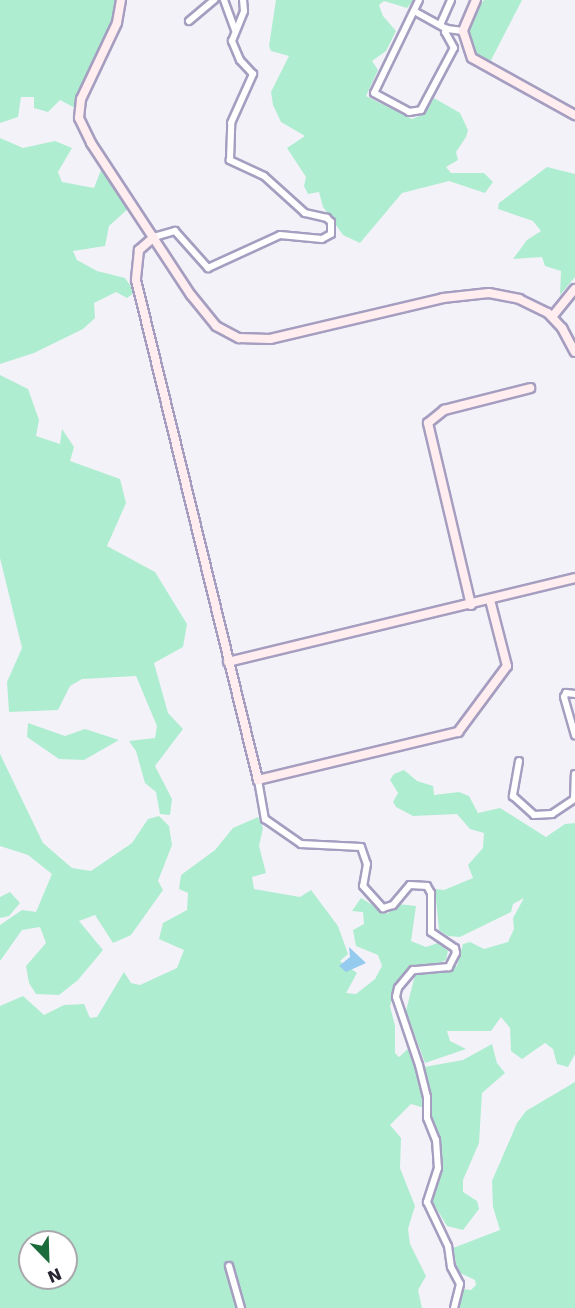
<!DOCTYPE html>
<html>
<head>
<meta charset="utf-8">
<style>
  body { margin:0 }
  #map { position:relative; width:575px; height:1308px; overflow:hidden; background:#f3f2f9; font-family:"DejaVu Sans",sans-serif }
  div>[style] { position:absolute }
  .green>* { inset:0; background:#afedd1 }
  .water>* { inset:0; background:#95cbee }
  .roads { filter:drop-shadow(2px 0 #a59ec0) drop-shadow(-2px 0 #a59ec0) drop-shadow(0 2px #a59ec0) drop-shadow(0 -2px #a59ec0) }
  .street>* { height:6px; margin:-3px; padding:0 3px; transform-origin:3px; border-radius:3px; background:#fff }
  .secondary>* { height:8px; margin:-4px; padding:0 4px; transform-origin:4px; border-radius:4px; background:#ffedef }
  span { translate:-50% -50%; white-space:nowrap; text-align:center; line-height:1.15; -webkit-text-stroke:4.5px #fff; paint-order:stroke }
  .north { position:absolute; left:18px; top:1230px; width:60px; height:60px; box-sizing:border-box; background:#fff; border:2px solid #a9a8ad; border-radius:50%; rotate:157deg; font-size:16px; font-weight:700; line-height:24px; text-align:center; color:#282532 }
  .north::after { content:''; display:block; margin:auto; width:21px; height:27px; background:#1c6b3a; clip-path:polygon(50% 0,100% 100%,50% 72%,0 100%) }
</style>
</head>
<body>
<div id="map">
  <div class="green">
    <div style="clip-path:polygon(0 0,118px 0,114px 22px,75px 108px,60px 100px,48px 112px,34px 108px,34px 97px,21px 97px,18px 117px,0 123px)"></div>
    <div style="clip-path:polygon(276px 0,414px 0,407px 8px,384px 1px,379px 5px,383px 16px,396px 31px,386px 51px,372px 61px,378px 70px,366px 96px,412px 119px,424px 114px,434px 98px,460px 113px,468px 130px,466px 137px,456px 152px,458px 160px,446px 167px,451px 173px,484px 173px,493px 182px,485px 193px,449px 181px,402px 193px,360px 243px,343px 235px,323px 207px,319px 192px,308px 194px,304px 186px,306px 177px,287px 148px,305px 136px,281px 122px,273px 105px,271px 92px,289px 56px,271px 51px,269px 46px)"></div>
    <div style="clip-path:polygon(484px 0,522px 0,488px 66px,474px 57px,466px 34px,471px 18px)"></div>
    <div style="clip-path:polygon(0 138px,23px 148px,55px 141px,72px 148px,58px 172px,62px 182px,94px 188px,101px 170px,129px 208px,109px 226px,105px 246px,73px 251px,77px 260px,97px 271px,125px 278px,135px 292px,127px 298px,116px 292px,94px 303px,95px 318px,83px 329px,34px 353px,0 364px)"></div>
    <div style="clip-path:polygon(547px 167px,575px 174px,575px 277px,560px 295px,561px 271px,545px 266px,542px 257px,513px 259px,527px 240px,541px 231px,533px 221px,498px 209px,499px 203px)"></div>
    <div style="clip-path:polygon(0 375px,28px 389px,39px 420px,36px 436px,60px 444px,62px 429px,74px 447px,70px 461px,120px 479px,126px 503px,107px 546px,155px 572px,187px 624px,183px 647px,154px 663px,168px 713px,183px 729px,155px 766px,172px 799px,170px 815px,160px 814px,156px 792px,145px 783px,136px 751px,129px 741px,155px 738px,157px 726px,136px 676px,82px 679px,70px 686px,58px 710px,9px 712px,7px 682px,22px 648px,0 558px)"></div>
    <div style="clip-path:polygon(28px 723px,65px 736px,85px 729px,119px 740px,84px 760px,59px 759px,27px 737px)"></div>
    <div style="clip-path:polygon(0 754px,43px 843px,72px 868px,91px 871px,132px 843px,148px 819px,159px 816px,169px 826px,172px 845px,158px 881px,163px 890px,131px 935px,113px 943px,95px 915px,79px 921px,103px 950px,78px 980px,59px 995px,36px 994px,29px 983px,26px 966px,46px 943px,40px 927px,22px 930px,0 961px,0 925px,22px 910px,36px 912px,52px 874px,28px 855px,0 846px)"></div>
    <div style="clip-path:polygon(404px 770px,417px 781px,433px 786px,434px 795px,459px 792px,469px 796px,478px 813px,500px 808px,546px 837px,565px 824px,575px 823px,575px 1054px,568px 1067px,557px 1064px,553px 1049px,545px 1043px,522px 1059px,511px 1051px,510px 1028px,501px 1017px,491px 1031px,447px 1031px,450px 1041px,466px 1049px,425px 1063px,406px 1011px,415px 975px,457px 966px,463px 944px,470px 942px,484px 949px,508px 942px,514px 929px,513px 918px,524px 898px,513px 904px,511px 912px,460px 937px,448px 936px,439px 930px,435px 889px,444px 890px,473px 878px,468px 865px,483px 848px,484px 833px,470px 829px,457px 814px,413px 816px,396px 807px,393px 802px,398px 793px,390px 780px,394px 774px)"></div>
    <div style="clip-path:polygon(evenodd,258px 817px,263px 828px,259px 846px,266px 873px,252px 877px,254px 889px,300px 897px,311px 890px,338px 926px,348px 954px,340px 961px,357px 973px,346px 993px,356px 994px,375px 979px,382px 966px,378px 955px,356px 946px,353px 930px,364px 924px,363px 912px,352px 911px,361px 898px,387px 914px,398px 904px,416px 906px,411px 941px,426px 947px,438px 943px,448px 951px,446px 960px,435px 965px,410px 970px,396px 985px,390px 1006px,395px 1026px,395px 1053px,399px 1057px,410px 1047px,424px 1092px,425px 1108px,411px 1104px,390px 1125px,401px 1138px,400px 1168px,415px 1206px,408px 1229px,410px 1244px,426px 1276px,418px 1290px,422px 1308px,0 1308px,0 1006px,23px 996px,44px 1015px,64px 1005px,84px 1004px,90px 1018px,97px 1017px,124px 972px,131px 983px,140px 985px,177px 968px,184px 950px,159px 939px,163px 923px,187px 910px,188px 893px,179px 889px,181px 875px,215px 850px,233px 828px,258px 817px,30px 1242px,66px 1242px,66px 1278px,30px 1278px,30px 1242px)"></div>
    <div style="clip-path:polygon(10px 892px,20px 903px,9px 916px,0 918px,0 897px)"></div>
    <div style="clip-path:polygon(492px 1044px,497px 1063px,505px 1073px,482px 1093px,479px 1143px,463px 1180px,463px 1192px,477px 1201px,479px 1209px,463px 1230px,447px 1226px,432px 1201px,442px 1160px,429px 1111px,432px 1102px,424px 1067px,463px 1060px)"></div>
    <div style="clip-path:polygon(575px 1082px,575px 1308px,456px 1308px,462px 1289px,471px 1290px,476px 1285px,475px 1280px,458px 1272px,453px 1248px,500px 1230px,493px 1207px,492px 1181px,517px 1123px,526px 1111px)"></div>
  </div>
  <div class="water">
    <div style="clip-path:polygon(349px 947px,366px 963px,346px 972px,339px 966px,350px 957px)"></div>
  </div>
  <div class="roads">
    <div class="street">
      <div style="left:224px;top:0;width:32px;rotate:70deg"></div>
      <div style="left:419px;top:0;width:103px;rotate:115.8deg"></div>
      <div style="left:374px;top:93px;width:40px;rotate:28deg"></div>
      <div style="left:409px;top:112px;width:12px;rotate:-9deg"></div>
      <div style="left:421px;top:110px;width:70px;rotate:-62deg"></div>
      <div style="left:454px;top:48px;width:18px;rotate:-119deg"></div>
      <div style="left:445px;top:32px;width:4px;rotate:-56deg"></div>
      <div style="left:414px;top:11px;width:38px;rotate:29deg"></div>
      <div style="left:447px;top:29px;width:16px;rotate:7deg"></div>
      <div style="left:189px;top:21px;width:33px;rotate:-40deg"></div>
      <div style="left:440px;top:25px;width:27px;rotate:-66deg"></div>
      <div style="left:154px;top:237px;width:22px;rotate:-16deg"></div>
      <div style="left:175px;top:231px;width:50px;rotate:48.3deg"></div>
      <div style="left:208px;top:268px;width:79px;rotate:-24.6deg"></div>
      <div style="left:280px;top:235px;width:42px;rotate:5.4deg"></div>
      <div style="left:322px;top:239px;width:10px;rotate:-29deg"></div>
      <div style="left:331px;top:234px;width:12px;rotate:-90deg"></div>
      <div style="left:331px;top:222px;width:6px;rotate:-135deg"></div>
      <div style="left:327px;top:218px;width:23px;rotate:-167deg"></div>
      <div style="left:305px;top:213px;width:55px;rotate:-137.9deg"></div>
      <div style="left:264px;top:176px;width:38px;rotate:-155deg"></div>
      <div style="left:230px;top:160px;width:37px;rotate:-88deg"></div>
      <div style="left:231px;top:123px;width:54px;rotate:-65.8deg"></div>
      <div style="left:253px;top:74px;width:19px;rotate:-133deg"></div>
      <div style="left:240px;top:60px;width:21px;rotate:-113deg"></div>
      <div style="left:232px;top:41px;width:32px;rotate:-68deg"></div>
      <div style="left:244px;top:11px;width:11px;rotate:-95deg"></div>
      <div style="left:575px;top:694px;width:9px;rotate:-174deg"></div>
      <div style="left:566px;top:693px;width:4px;rotate:117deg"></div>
      <div style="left:564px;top:697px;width:40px;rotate:74deg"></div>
      <div style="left:519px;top:761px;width:36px;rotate:100deg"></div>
      <div style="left:513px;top:796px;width:28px;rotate:42deg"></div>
      <div style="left:534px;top:815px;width:18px;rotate:-3deg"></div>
      <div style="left:552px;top:814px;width:27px;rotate:-34deg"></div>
      <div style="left:574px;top:799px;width:25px;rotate:-88deg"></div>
      <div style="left:258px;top:780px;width:40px;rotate:80deg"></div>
      <div style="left:265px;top:819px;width:44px;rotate:34.8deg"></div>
      <div style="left:301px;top:844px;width:60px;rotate:2.9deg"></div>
      <div style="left:361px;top:847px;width:18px;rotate:71deg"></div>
      <div style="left:367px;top:864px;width:22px;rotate:100deg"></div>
      <div style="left:363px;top:886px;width:30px;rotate:48deg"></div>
      <div style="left:383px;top:908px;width:10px;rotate:-17deg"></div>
      <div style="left:393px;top:905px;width:26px;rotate:-50deg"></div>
      <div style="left:410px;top:885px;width:17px;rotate:3deg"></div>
      <div style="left:427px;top:886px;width:8px;rotate:60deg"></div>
      <div style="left:431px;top:893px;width:39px;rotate:90deg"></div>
      <div style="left:431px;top:932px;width:29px;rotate:34deg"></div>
      <div style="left:455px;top:948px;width:5px;rotate:79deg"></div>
      <div style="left:456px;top:953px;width:16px;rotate:117deg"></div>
      <div style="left:449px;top:967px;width:36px;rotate:175deg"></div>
      <div style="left:413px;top:970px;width:23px;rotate:130deg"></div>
      <div style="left:398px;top:988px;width:9px;rotate:103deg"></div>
      <div style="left:396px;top:997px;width:72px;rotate:71.3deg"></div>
      <div style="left:419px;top:1065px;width:33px;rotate:76deg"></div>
      <div style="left:427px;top:1097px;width:21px;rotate:90deg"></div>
      <div style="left:427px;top:1118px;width:24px;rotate:68deg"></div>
      <div style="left:436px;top:1140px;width:28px;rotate:86deg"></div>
      <div style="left:438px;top:1168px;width:36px;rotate:108deg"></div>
      <div style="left:427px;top:1202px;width:49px;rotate:64.5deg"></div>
      <div style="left:448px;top:1246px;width:21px;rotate:82deg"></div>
      <div style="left:451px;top:1267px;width:19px;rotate:62deg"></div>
      <div style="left:460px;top:1284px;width:25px;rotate:104deg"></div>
      <div style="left:229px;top:1266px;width:44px;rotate:74.1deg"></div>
    </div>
    <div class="secondary">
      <div style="left:121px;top:0;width:23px;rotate:100deg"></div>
      <div style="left:117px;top:23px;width:84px;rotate:115.3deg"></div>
      <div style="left:81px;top:99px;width:19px;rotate:96deg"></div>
      <div style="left:79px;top:118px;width:28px;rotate:64deg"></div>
      <div style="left:91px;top:143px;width:182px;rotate:56.7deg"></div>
      <div style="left:191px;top:295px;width:40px;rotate:51deg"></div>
      <div style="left:216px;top:326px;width:26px;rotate:28deg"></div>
      <div style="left:239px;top:338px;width:31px;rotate:2deg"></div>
      <div style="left:270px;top:339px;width:178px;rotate:-13.3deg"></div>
      <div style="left:443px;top:298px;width:46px;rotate:-6.2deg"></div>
      <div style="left:489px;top:293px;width:31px;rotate:11deg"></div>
      <div style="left:519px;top:299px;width:32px;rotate:26deg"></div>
      <div style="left:548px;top:313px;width:21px;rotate:47deg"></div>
      <div style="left:562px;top:328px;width:27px;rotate:62deg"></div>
      <div style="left:476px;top:0;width:34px;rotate:113deg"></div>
      <div style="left:463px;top:31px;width:28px;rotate:72deg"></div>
      <div style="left:472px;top:58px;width:118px;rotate:29deg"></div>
      <div style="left:154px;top:237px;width:20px;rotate:139deg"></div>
      <div style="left:139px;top:250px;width:30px;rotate:96deg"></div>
      <div style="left:136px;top:280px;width:515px;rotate:76.29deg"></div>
      <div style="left:258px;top:780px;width:206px;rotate:-13.5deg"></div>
      <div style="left:458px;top:732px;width:82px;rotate:-53.4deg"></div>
      <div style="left:507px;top:666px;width:68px;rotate:-104.4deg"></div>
      <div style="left:552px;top:317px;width:36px;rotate:-51deg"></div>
      <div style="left:471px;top:605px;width:187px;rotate:-103.3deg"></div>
      <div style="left:428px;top:423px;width:21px;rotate:-39deg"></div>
      <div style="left:444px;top:410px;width:89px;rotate:-14.3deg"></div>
      <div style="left:228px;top:662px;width:357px;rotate:-13.6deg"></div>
    </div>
  </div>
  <div class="north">N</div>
</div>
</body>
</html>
